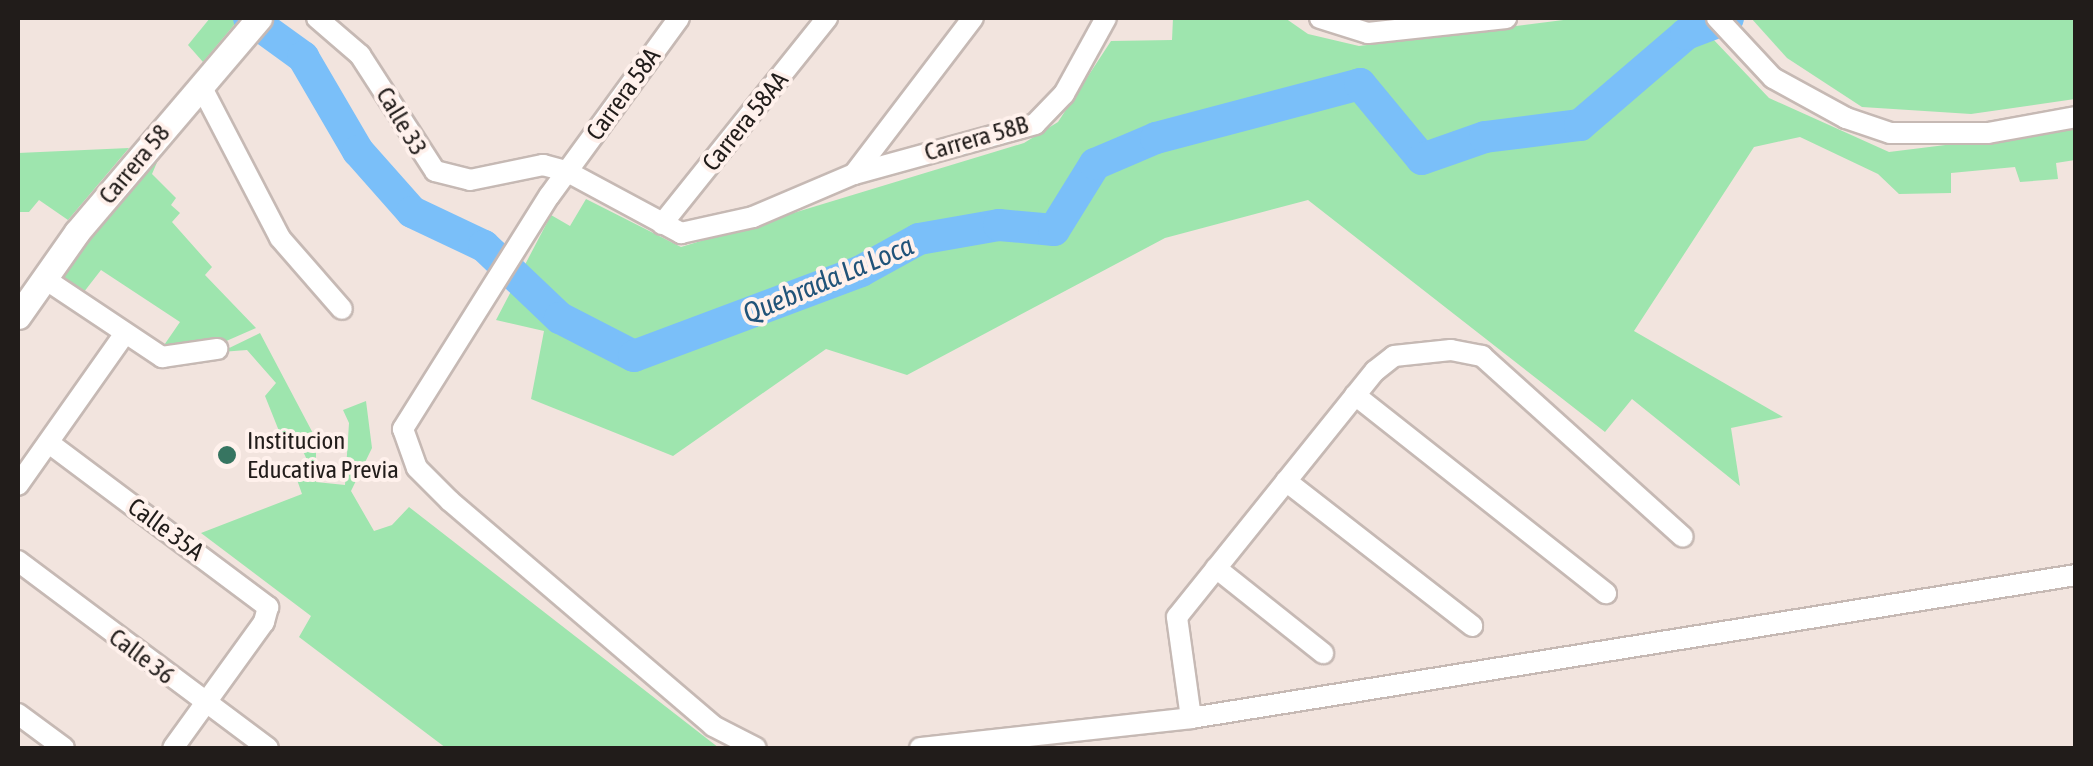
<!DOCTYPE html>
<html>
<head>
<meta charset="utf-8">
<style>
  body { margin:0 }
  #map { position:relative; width:2093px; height:766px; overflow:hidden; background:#f2e4de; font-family:"Asap Condensed",sans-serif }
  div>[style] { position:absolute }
  .green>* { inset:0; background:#9ee5ae }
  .river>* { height:32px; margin:-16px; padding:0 16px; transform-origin:16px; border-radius:16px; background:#7abff9 }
  .roads { filter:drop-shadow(2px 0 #c6b9b4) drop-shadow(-2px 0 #c6b9b4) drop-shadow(0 2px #c6b9b4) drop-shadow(0 -2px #c6b9b4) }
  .minor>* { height:20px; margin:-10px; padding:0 10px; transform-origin:10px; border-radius:10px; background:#fff }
  .major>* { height:25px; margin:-12.5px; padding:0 12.5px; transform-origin:12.5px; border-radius:12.5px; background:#fff }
  .dots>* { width:28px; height:28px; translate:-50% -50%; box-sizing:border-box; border:5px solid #fff1ec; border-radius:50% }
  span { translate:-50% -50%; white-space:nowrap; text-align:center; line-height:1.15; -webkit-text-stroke:8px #fff1ec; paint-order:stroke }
  .street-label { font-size:25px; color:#211c1a }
  .poi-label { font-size:25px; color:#211c1a }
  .left { translate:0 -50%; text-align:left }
  .water-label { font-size:28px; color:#215379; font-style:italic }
  .frame { position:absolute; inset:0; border:20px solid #211c1a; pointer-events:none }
</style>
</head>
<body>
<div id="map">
  <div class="green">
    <div style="clip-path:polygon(210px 18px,240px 18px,203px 62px,188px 45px)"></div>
    <div style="clip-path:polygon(1173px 18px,1285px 18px,1308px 34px,1359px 46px,1579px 18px,1693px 18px,1769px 98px,1889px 152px,2075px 129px,2075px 160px,2056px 163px,2058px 179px,2020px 182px,2015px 167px,1951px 173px,1951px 193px,1899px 194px,1878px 174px,1800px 137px,1754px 147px,1634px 331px,1783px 417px,1731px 428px,1740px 486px,1632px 399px,1605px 432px,1308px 200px,1165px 238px,907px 375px,826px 349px,673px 456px,531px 399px,544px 331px,496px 320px,551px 215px,570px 226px,586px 199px,681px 247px,1024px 143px,1058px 122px,1111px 41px,1172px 40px)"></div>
    <div style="clip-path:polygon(1751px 18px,2075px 18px,2075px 99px,1971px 114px,1862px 107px,1787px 58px)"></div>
    <div style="clip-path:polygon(164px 146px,152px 174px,176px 198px,171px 205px,180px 213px,172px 222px,212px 267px,205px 275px,256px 328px,208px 349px,160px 351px,180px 322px,101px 270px,80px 297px,59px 282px,57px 272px)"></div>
    <div style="clip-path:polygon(129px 148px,68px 220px,39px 200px,29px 212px,18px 212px,18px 153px)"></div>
    <div style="clip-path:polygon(260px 333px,316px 439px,316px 482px,345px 485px,349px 423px,343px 410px,366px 401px,372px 448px,351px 491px,374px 531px,392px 525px,409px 507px,719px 748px,446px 748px,299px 637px,311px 616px,201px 533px,302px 494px,295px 474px,308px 462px,301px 447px,287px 451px,265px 396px,276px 383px,247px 350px,221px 352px)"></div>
  </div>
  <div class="river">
    <div style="left:249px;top:18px;width:67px;rotate:35.8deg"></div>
    <div style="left:303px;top:57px;width:109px;rotate:59.7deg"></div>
    <div style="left:358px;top:151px;width:81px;rotate:48.5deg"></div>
    <div style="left:412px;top:212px;width:80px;rotate:25.3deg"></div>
    <div style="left:484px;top:246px;width:105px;rotate:43.5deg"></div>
    <div style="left:560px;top:318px;width:83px;rotate:27.2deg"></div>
    <div style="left:634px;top:356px;width:242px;rotate:-20.5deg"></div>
    <div style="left:861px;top:271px;width:66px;rotate:-28.9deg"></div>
    <div style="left:919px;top:239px;width:81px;rotate:-9.9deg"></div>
    <div style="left:999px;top:225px;width:55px;rotate:5.2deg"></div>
    <div style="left:1054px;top:230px;width:78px;rotate:-58.2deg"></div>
    <div style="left:1095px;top:164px;width:66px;rotate:-23.1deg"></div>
    <div style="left:1156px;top:138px;width:211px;rotate:-14.8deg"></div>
    <div style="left:1360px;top:84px;width:97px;rotate:50.4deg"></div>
    <div style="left:1422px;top:159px;width:67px;rotate:-19.2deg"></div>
    <div style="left:1485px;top:137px;width:96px;rotate:-7.2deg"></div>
    <div style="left:1580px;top:125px;width:140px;rotate:-40.6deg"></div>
    <div style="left:1686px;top:34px;width:45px;rotate:-20.9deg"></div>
  </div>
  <div class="roads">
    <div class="minor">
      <div style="left:317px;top:18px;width:57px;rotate:40.7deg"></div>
      <div style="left:360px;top:55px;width:138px;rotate:57.1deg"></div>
      <div style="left:435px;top:171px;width:36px;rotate:14deg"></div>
      <div style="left:470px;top:180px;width:75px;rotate:-11.6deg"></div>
      <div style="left:543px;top:165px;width:24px;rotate:15deg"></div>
      <div style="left:566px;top:171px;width:131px;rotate:28.3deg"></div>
      <div style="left:681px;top:233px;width:74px;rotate:-12.5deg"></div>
      <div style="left:753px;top:217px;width:110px;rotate:-23.1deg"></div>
      <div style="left:854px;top:174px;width:188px;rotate:-15.4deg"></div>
      <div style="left:1035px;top:124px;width:42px;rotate:-46deg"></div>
      <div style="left:1064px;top:94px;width:87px;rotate:-61.1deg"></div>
      <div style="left:679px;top:18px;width:220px;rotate:126.1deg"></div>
      <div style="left:549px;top:196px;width:275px;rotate:122.1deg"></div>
      <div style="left:403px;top:429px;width:41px;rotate:70.3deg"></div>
      <div style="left:417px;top:468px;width:47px;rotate:45deg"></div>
      <div style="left:450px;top:501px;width:346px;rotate:40.5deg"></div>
      <div style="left:713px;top:726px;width:48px;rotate:27.1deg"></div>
      <div style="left:1320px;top:18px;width:50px;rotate:17.4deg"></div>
      <div style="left:1368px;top:33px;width:139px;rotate:-6.2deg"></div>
      <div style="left:1717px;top:18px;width:82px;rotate:47deg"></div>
      <div style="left:1773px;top:78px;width:83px;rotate:28.7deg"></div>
      <div style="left:1846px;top:118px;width:46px;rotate:18.8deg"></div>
      <div style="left:1890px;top:133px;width:98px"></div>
      <div style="left:1988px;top:133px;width:89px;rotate:-10.3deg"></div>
      <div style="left:201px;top:86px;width:171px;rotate:62.5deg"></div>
      <div style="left:280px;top:238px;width:94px;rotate:48.9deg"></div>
      <div style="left:854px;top:174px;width:196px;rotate:-52.7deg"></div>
      <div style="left:662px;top:224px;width:264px;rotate:-51.3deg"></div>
      <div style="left:45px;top:279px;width:141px;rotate:33.7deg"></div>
      <div style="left:162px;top:357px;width:56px;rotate:-8.3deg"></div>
      <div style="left:1355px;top:395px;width:320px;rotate:38.3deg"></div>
      <div style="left:49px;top:443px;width:274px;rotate:36.8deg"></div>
      <div style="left:268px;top:607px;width:16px;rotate:105deg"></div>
      <div style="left:264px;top:622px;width:155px;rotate:125.8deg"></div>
      <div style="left:1286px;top:481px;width:236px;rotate:37.9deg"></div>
      <div style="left:18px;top:485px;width:182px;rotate:-54.8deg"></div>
      <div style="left:18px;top:561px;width:312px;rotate:36.8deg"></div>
      <div style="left:1216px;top:568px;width:137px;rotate:38.5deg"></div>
      <div style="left:18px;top:714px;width:57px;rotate:36.5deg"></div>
      <div style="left:1191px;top:718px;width:102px;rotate:-97.9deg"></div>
      <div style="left:1177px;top:617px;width:316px;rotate:-51.2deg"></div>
      <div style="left:1375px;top:371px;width:24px;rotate:-38deg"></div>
      <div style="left:1394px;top:356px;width:57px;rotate:-6deg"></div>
      <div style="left:1451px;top:350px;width:32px;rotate:11deg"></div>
      <div style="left:1482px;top:356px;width:270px;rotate:42deg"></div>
      <div style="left:920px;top:748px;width:273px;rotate:-6.3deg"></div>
      <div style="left:1191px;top:718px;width:896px;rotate:-9.18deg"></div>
    </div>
    <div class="major">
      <div style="left:18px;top:316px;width:103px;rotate:-54.9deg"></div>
      <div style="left:77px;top:232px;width:281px;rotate:-49.6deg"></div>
    </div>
  </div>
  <div class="dots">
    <div style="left:227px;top:455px;background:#377561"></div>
  </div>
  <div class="street-label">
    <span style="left:623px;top:94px;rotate:-54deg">Carrera 58A</span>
    <span style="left:402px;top:121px;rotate:59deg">Calle 33</span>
    <span style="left:745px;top:121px;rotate:-51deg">Carrera 58AA</span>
    <span style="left:976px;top:138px;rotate:-16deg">Carrera 58B</span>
    <span style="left:134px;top:164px;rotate:-50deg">Carrera 58</span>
    <span style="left:166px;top:529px;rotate:36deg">Calle 35A</span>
    <span style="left:142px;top:656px;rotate:37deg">Calle 36</span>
  </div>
  <div class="poi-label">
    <span class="left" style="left:247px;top:455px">Institucion<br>Educativa Previa</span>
  </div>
  <div class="water-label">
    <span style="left:828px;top:279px;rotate:-23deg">Quebrada La Loca</span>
  </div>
  <div class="frame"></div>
</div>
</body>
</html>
